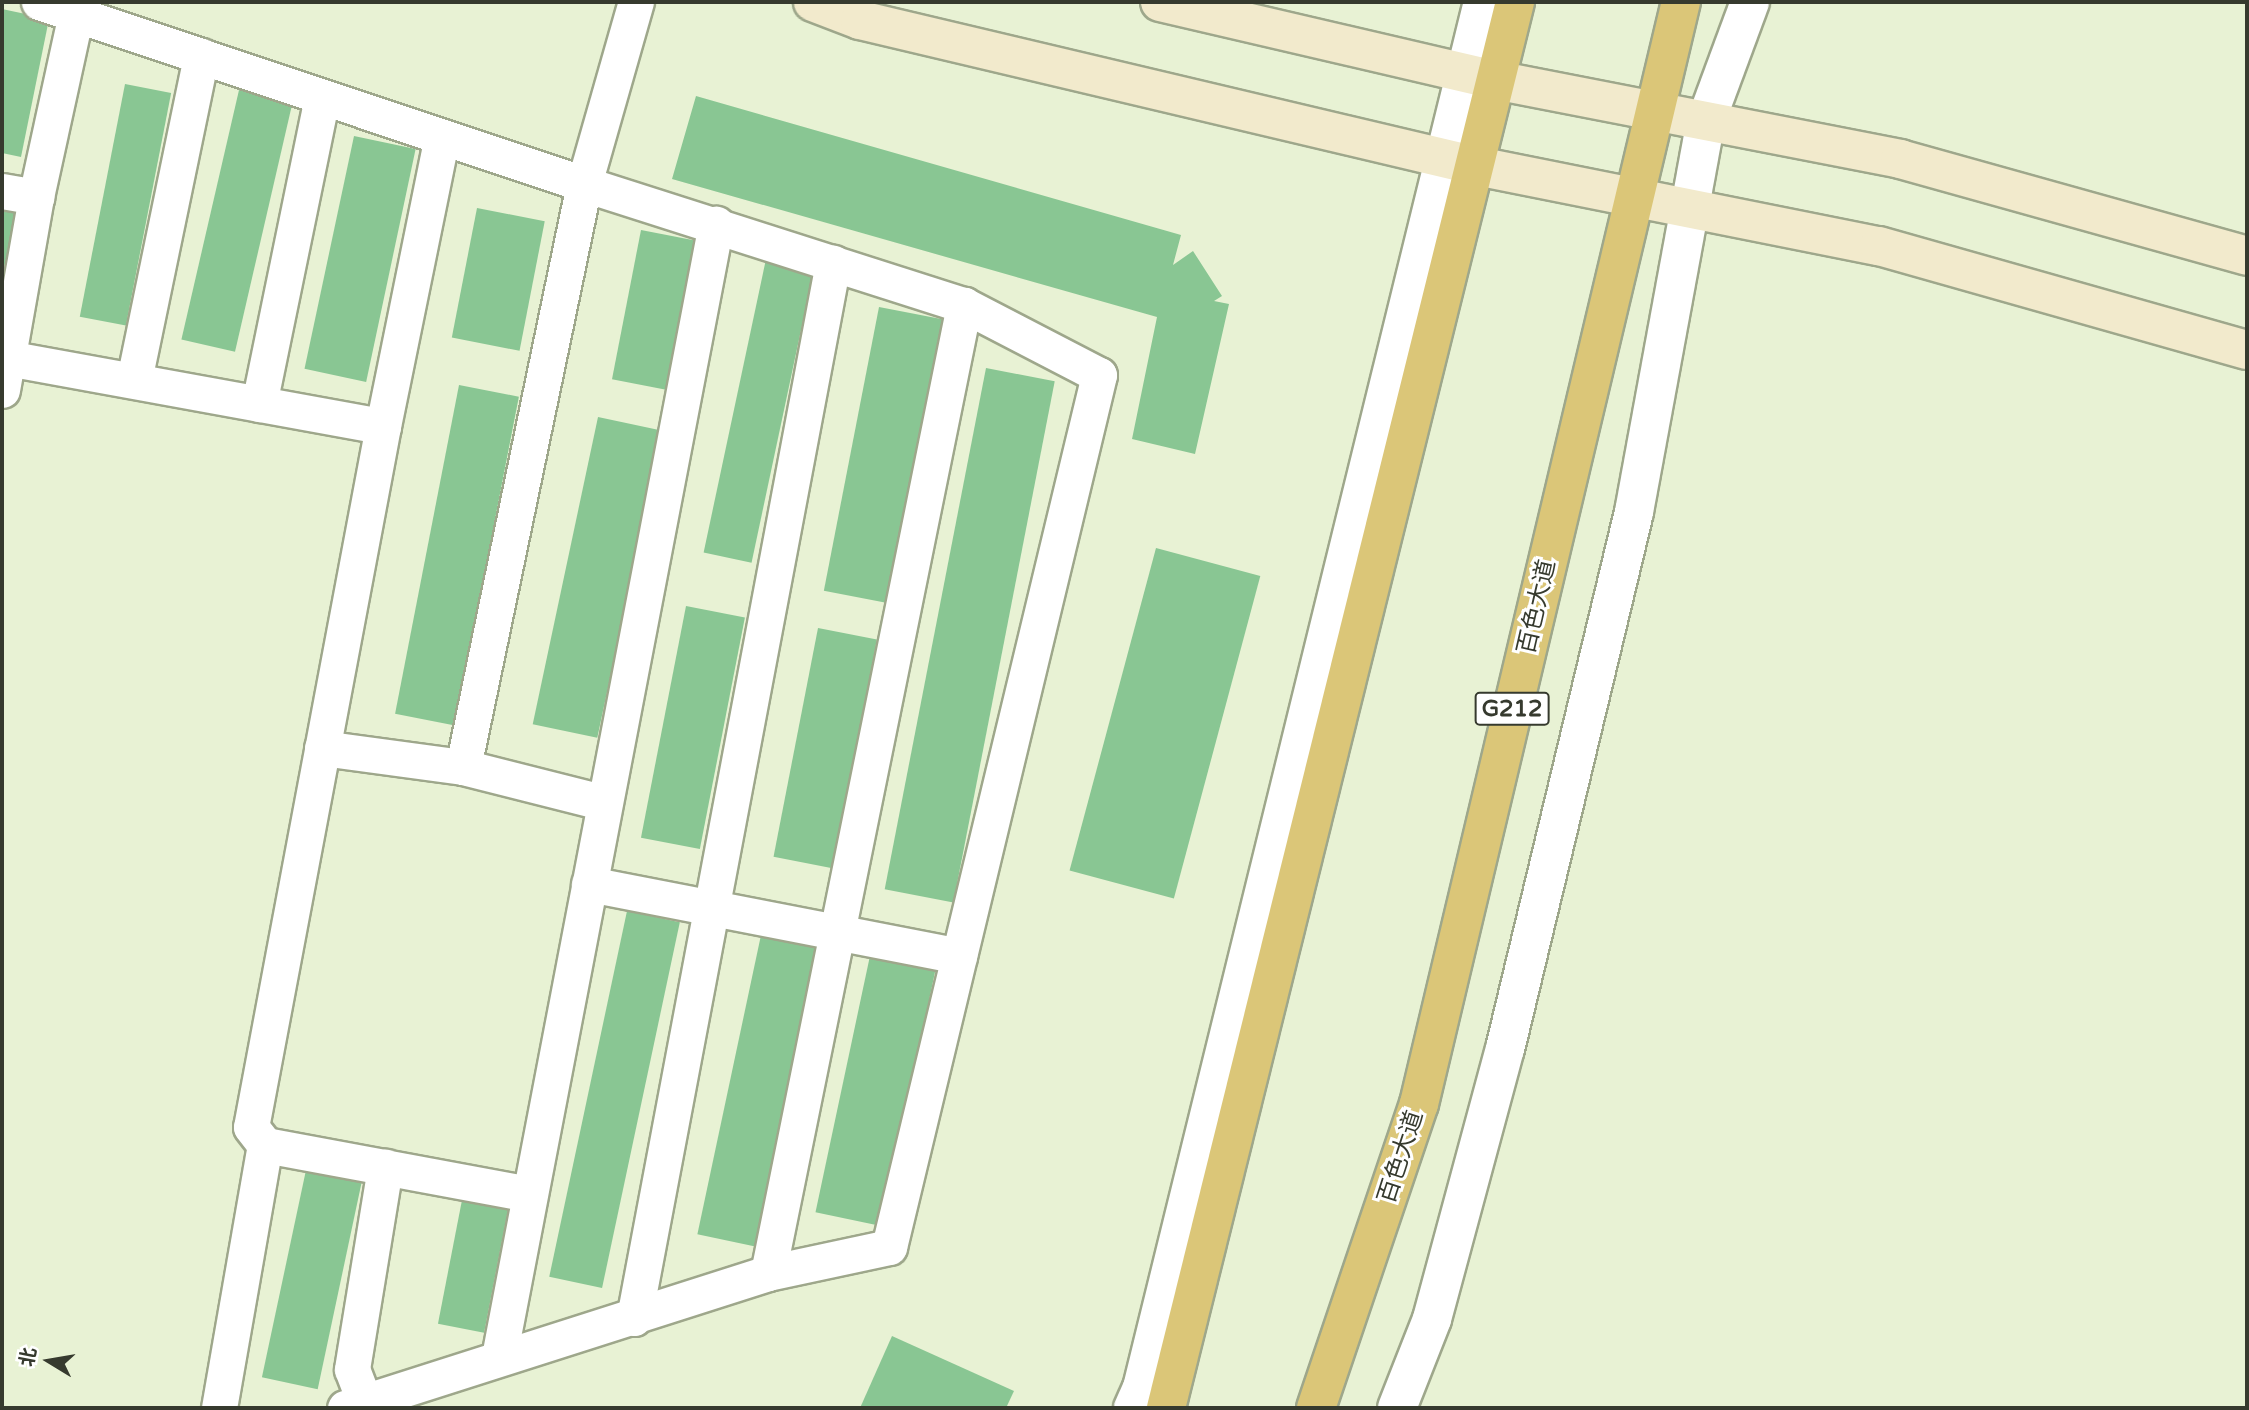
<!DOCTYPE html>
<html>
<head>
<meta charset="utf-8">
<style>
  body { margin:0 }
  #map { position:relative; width:2249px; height:1410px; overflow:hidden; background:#e8f2d4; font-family:"Varela Round","Noto Sans SC",sans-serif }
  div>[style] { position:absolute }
  .building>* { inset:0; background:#89c693; transform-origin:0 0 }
  .roads { filter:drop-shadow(2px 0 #9ea78b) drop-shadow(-2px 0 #9ea78b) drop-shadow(0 2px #9ea78b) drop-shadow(0 -2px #9ea78b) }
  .minor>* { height:35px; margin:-17.5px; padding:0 17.5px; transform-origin:17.5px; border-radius:17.5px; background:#fff }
  .tertiary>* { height:38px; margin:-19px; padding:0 19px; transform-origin:19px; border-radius:19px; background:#fff }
  .secondary>* { height:38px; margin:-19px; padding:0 19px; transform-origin:19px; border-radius:19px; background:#f2eacc }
  .trunk>* { height:38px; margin:-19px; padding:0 19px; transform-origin:19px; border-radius:19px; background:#dbc678 }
  span { translate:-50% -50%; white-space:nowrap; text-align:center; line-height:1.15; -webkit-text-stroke:6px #fff; paint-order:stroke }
  .shield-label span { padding:2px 5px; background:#fff; border:2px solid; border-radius:5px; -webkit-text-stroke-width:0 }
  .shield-label { font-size:23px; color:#363a2e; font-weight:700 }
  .street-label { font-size:24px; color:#363a2e }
  .frame { position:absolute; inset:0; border:4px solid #363a2e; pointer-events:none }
  .north { position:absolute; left:14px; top:1326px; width:70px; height:70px; -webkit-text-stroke:5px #fff; paint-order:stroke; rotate:281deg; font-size:19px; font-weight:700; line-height:28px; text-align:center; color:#363a2e }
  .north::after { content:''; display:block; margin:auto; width:24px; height:32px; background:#363a2e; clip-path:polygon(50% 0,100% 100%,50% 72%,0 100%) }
</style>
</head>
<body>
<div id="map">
  <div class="building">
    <div style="clip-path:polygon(2px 9px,49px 19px,21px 157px,2px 153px)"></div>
    <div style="left:125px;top:84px;width:47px;height:237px;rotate:11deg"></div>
    <div style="left:239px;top:90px;width:55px;height:256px;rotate:13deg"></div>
    <div style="clip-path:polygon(696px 96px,1181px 235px,1173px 265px,1193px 251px,1222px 296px,1214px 301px,1229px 304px,1195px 454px,1132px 439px,1157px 317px,672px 179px)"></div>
    <div style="left:354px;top:136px;width:63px;height:238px;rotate:12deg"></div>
    <div style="clip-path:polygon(2px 208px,16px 211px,3px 273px,2px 273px)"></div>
    <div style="left:477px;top:208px;width:69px;height:132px;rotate:11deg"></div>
    <div style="left:641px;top:230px;width:63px;height:152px;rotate:11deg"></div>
    <div style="left:766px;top:259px;width:49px;height:300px;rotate:12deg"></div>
    <div style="left:879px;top:307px;width:66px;height:289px;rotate:11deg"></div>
    <div style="left:986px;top:368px;width:70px;height:531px;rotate:11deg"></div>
    <div style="left:459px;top:385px;width:61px;height:335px;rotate:11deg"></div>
    <div style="left:598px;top:417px;width:66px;height:314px;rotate:12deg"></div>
    <div style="left:1156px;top:548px;width:108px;height:334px;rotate:15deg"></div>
    <div style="left:686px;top:606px;width:60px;height:236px;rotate:11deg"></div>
    <div style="left:818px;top:628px;width:60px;height:233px;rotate:11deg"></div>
    <div style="left:627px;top:911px;width:54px;height:374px;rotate:12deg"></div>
    <div style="left:761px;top:935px;width:64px;height:306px;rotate:12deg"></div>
    <div style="left:871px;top:951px;width:67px;height:267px;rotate:12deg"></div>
    <div style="left:306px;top:1170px;width:57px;height:212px;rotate:12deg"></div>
    <div style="left:462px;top:1200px;width:47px;height:126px;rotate:11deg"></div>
    <div style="clip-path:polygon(892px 1336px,1014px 1391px,1006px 1408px,860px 1408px)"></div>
  </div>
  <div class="roads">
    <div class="minor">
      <div style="left:39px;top:2px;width:575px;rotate:18.47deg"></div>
      <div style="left:584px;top:184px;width:399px;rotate:17.7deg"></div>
      <div style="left:964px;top:305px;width:152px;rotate:27.4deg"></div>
      <div style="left:1099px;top:375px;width:897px;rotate:103.54deg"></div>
      <div style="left:889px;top:1247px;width:124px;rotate:167.9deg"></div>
      <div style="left:768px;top:1273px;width:444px;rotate:162.3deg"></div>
      <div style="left:2px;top:191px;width:35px;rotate:10deg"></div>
      <div style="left:36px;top:197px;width:196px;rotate:100deg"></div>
      <div style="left:36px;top:197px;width:187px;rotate:-77.7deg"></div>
      <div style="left:7px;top:358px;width:382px;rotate:10.3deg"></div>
      <div style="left:383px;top:426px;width:295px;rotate:-78.5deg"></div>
      <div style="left:134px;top:380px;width:331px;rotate:-78.3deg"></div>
      <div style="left:259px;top:404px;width:313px;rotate:-78.4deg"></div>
      <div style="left:383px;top:426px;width:713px;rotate:100.66deg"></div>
      <div style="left:251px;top:1127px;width:23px;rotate:52deg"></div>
      <div style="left:265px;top:1145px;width:269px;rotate:10.5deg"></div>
      <div style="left:322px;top:748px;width:142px;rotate:7.7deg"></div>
      <div style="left:463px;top:767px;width:146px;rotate:14.2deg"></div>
      <div style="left:463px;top:767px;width:595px;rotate:-78.27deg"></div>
      <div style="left:584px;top:184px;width:189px;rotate:-74.1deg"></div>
      <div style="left:589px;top:884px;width:377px;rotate:11deg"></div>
      <div style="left:768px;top:1273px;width:988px;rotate:-78.55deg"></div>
      <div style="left:634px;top:1318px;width:1074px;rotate:-79.32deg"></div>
      <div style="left:499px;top:1357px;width:1154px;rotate:-79.16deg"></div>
      <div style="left:365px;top:1403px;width:36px;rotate:-111deg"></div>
      <div style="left:352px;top:1369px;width:205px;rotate:-80.7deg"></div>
      <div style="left:219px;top:1408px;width:267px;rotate:-80.1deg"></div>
    </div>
    <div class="tertiary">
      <div style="left:1133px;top:1408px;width:22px;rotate:-66deg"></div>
      <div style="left:1142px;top:1388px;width:1427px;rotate:-76.18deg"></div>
      <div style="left:1397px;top:1408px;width:96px;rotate:-68.5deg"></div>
      <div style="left:1432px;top:1319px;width:280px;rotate:-74.9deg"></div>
      <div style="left:1505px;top:1049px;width:552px;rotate:-76.49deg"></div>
      <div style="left:1634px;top:512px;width:398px;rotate:-79.6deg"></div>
      <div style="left:1706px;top:121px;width:127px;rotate:-69.7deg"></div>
    </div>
    <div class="secondary">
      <div style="left:813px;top:2px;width:50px;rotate:21deg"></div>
      <div style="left:860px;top:20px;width:634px;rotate:13.31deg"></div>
      <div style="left:1477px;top:166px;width:410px;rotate:11.3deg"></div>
      <div style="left:1879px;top:246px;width:382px;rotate:15.8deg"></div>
      <div style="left:1160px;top:2px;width:344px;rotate:13.1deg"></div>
      <div style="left:1495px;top:80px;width:413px;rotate:11deg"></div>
      <div style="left:1900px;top:159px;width:360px;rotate:15.6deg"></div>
    </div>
    <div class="trunk">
      <div style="left:1166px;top:1408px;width:1449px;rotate:-76.06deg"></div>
      <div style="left:1316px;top:1408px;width:321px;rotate:-71.3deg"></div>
      <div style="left:1419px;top:1104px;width:1133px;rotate:-76.63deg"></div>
    </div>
  </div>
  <div class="shield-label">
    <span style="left:1512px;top:709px">G212</span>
  </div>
  <div class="street-label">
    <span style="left:1537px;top:607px;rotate:-77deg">百色大道</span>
    <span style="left:1401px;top:1157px;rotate:-72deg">百色大道</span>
  </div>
  <div class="frame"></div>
  <div class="north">北</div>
</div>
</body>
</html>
